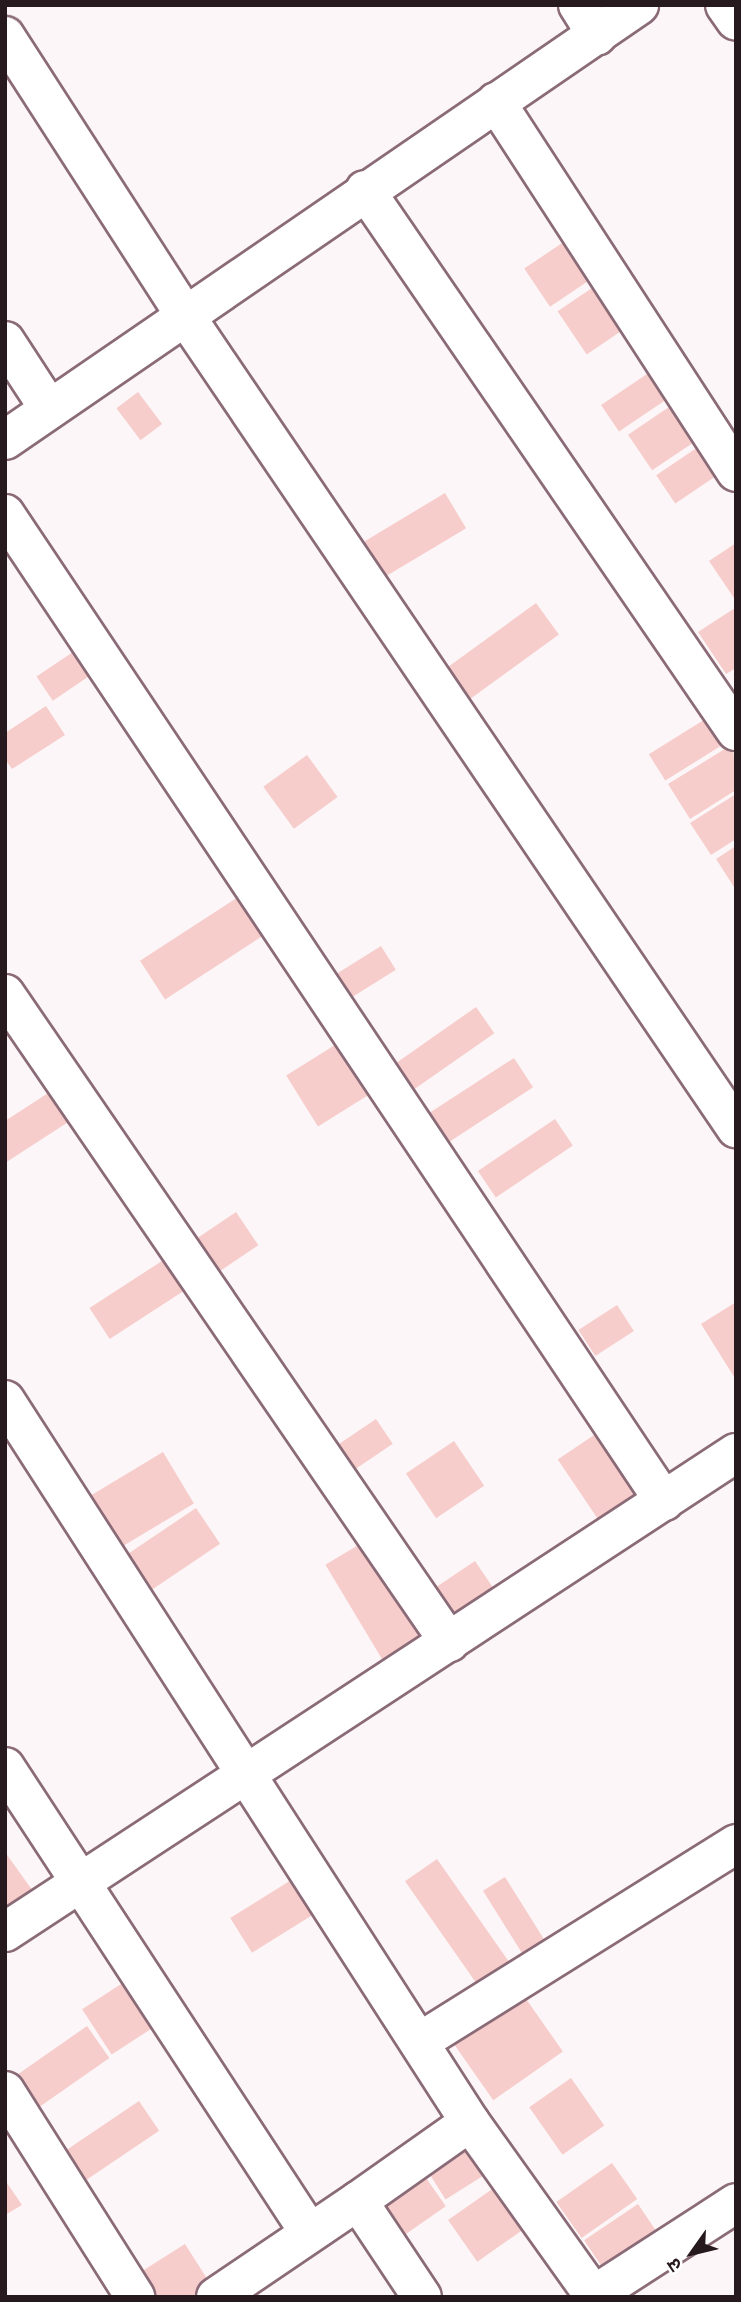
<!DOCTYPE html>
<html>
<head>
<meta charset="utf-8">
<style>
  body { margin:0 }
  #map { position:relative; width:741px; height:2302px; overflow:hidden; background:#fdf6f8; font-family:"Nunito Sans","Noto Sans Devanagari",sans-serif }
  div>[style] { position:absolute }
  .building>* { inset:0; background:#f6cdcb; transform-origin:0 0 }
  .roads { filter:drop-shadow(2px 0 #8a6b77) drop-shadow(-2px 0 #8a6b77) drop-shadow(0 2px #8a6b77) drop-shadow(0 -2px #8a6b77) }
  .street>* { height:38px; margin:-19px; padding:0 19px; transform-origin:19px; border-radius:19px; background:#fff }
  span { translate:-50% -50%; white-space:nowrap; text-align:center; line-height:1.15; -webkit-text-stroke:5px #fff; paint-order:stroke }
  .frame { position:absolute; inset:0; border:7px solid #261a1f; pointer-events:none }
  .north { position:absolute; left:657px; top:2218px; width:70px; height:70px; -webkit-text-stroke:5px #fff; paint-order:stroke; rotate:236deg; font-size:19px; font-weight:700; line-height:28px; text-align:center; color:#261a1f }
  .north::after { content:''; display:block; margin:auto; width:24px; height:32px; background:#261a1f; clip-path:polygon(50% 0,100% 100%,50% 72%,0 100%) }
</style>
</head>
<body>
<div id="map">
  <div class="building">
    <div style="left:574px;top:235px;width:46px;height:60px;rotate:56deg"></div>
    <div style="left:604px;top:280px;width:52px;height:56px;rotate:56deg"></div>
    <div style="left:650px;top:372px;width:32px;height:59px;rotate:56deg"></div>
    <div style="left:138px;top:392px;width:40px;height:27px;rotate:53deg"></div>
    <div style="left:672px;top:405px;width:43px;height:53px;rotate:56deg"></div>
    <div style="left:701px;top:445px;width:34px;height:54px;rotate:56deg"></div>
    <div style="left:445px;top:493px;width:41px;height:96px;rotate:59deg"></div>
    <div style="clip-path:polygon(736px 543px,736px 601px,709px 561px)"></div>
    <div style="left:536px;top:603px;width:39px;height:111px;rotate:54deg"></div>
    <div style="clip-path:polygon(735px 608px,736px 668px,726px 674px,698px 632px)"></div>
    <div style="left:73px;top:652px;width:29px;height:44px;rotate:56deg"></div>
    <div style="clip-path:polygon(46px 706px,65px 735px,12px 769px,5px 759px,5px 733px)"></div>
    <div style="left:715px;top:713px;width:31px;height:78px;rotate:58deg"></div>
    <div style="clip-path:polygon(733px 744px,736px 790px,690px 819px,668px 784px)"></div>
    <div style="left:307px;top:755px;width:52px;height:54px;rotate:54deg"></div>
    <div style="clip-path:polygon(736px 794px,736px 839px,711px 855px,690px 823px)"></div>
    <div style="clip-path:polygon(736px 846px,736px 890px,716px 859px)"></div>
    <div style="left:249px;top:890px;width:46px;height:130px;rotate:57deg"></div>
    <div style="left:381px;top:946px;width:28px;height:57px;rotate:58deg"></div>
    <div style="left:476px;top:1007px;width:32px;height:104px;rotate:55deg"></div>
    <div style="left:343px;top:1040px;width:60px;height:67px;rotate:58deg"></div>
    <div style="left:514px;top:1058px;width:35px;height:102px;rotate:57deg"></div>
    <div style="clip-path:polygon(56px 1088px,76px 1117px,5px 1163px,5px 1121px)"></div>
    <div style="left:555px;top:1119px;width:32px;height:93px;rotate:56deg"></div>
    <div style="left:236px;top:1212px;width:40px;height:55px;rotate:56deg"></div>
    <div style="left:165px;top:1259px;width:37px;height:90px;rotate:57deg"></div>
    <div style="clip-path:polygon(736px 1302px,736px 1380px,701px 1324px)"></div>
    <div style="left:617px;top:1305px;width:31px;height:46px;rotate:57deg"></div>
    <div style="left:376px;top:1419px;width:30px;height:53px;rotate:56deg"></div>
    <div style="left:600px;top:1431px;width:80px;height:51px;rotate:56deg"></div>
    <div style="left:454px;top:1441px;width:54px;height:58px;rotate:56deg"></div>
    <div style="left:163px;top:1452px;width:60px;height:92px;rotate:59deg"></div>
    <div style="left:196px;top:1508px;width:43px;height:89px;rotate:56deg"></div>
    <div style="left:370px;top:1538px;width:113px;height:52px;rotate:59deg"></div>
    <div style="left:475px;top:1561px;width:32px;height:57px;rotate:56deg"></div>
    <div style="clip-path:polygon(5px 1852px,40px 1901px,5px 1925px)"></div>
    <div style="left:437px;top:1859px;width:139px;height:39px;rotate:55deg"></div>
    <div style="left:304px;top:1872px;width:41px;height:87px;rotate:58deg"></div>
    <div style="left:505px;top:1877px;width:80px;height:26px;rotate:58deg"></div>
    <div style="left:135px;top:1975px;width:54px;height:63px;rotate:57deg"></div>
    <div style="left:517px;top:1986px;width:80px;height:85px;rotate:55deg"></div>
    <div style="left:87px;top:2026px;width:39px;height:93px;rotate:55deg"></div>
    <div style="left:571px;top:2078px;width:58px;height:51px;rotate:55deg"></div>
    <div style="left:139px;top:2101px;width:36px;height:92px;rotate:56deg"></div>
    <div style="left:474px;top:2145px;width:31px;height:53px;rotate:58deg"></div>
    <div style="left:612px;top:2163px;width:44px;height:68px;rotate:55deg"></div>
    <div style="left:424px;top:2175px;width:38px;height:64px;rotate:55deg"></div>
    <div style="clip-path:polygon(5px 2180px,22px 2205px,5px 2215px)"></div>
    <div style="left:498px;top:2185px;width:51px;height:61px;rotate:55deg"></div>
    <div style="left:638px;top:2204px;width:50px;height:65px;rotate:56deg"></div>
    <div style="clip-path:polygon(185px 2244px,213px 2288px,199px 2297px,154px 2297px,139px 2273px)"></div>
  </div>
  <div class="roads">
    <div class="street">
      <div style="left:578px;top:5px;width:36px;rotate:58deg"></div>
      <div style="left:725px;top:5px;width:19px;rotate:55deg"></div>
      <div style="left:5px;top:36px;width:331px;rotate:57.2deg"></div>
      <div style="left:184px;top:314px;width:984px;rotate:55.86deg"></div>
      <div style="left:496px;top:102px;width:441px;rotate:57deg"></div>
      <div style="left:365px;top:190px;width:656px;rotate:55.56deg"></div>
      <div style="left:5px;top:341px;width:79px;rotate:56.9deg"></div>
      <div style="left:5px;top:440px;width:769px;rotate:-34.45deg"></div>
      <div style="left:5px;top:514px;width:1187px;rotate:56.27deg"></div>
      <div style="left:5px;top:994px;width:786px;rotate:55.58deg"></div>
      <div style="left:5px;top:1400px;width:859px;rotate:57.22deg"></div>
      <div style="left:470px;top:2122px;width:215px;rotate:54.5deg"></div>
      <div style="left:5px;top:1767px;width:556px;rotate:56.82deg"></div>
      <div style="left:5px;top:1932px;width:874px;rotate:-33.24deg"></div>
      <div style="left:421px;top:2041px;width:372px;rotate:-32deg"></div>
      <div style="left:5px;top:2091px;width:244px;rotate:57.7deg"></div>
      <div style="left:358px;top:2201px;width:137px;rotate:-35.2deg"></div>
      <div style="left:594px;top:2295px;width:169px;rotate:-32.9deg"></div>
      <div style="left:216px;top:2297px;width:171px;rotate:-34.1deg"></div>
      <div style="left:358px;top:2201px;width:115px;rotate:56.3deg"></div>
    </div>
  </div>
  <div class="frame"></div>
  <div class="north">उ</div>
</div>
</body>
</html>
